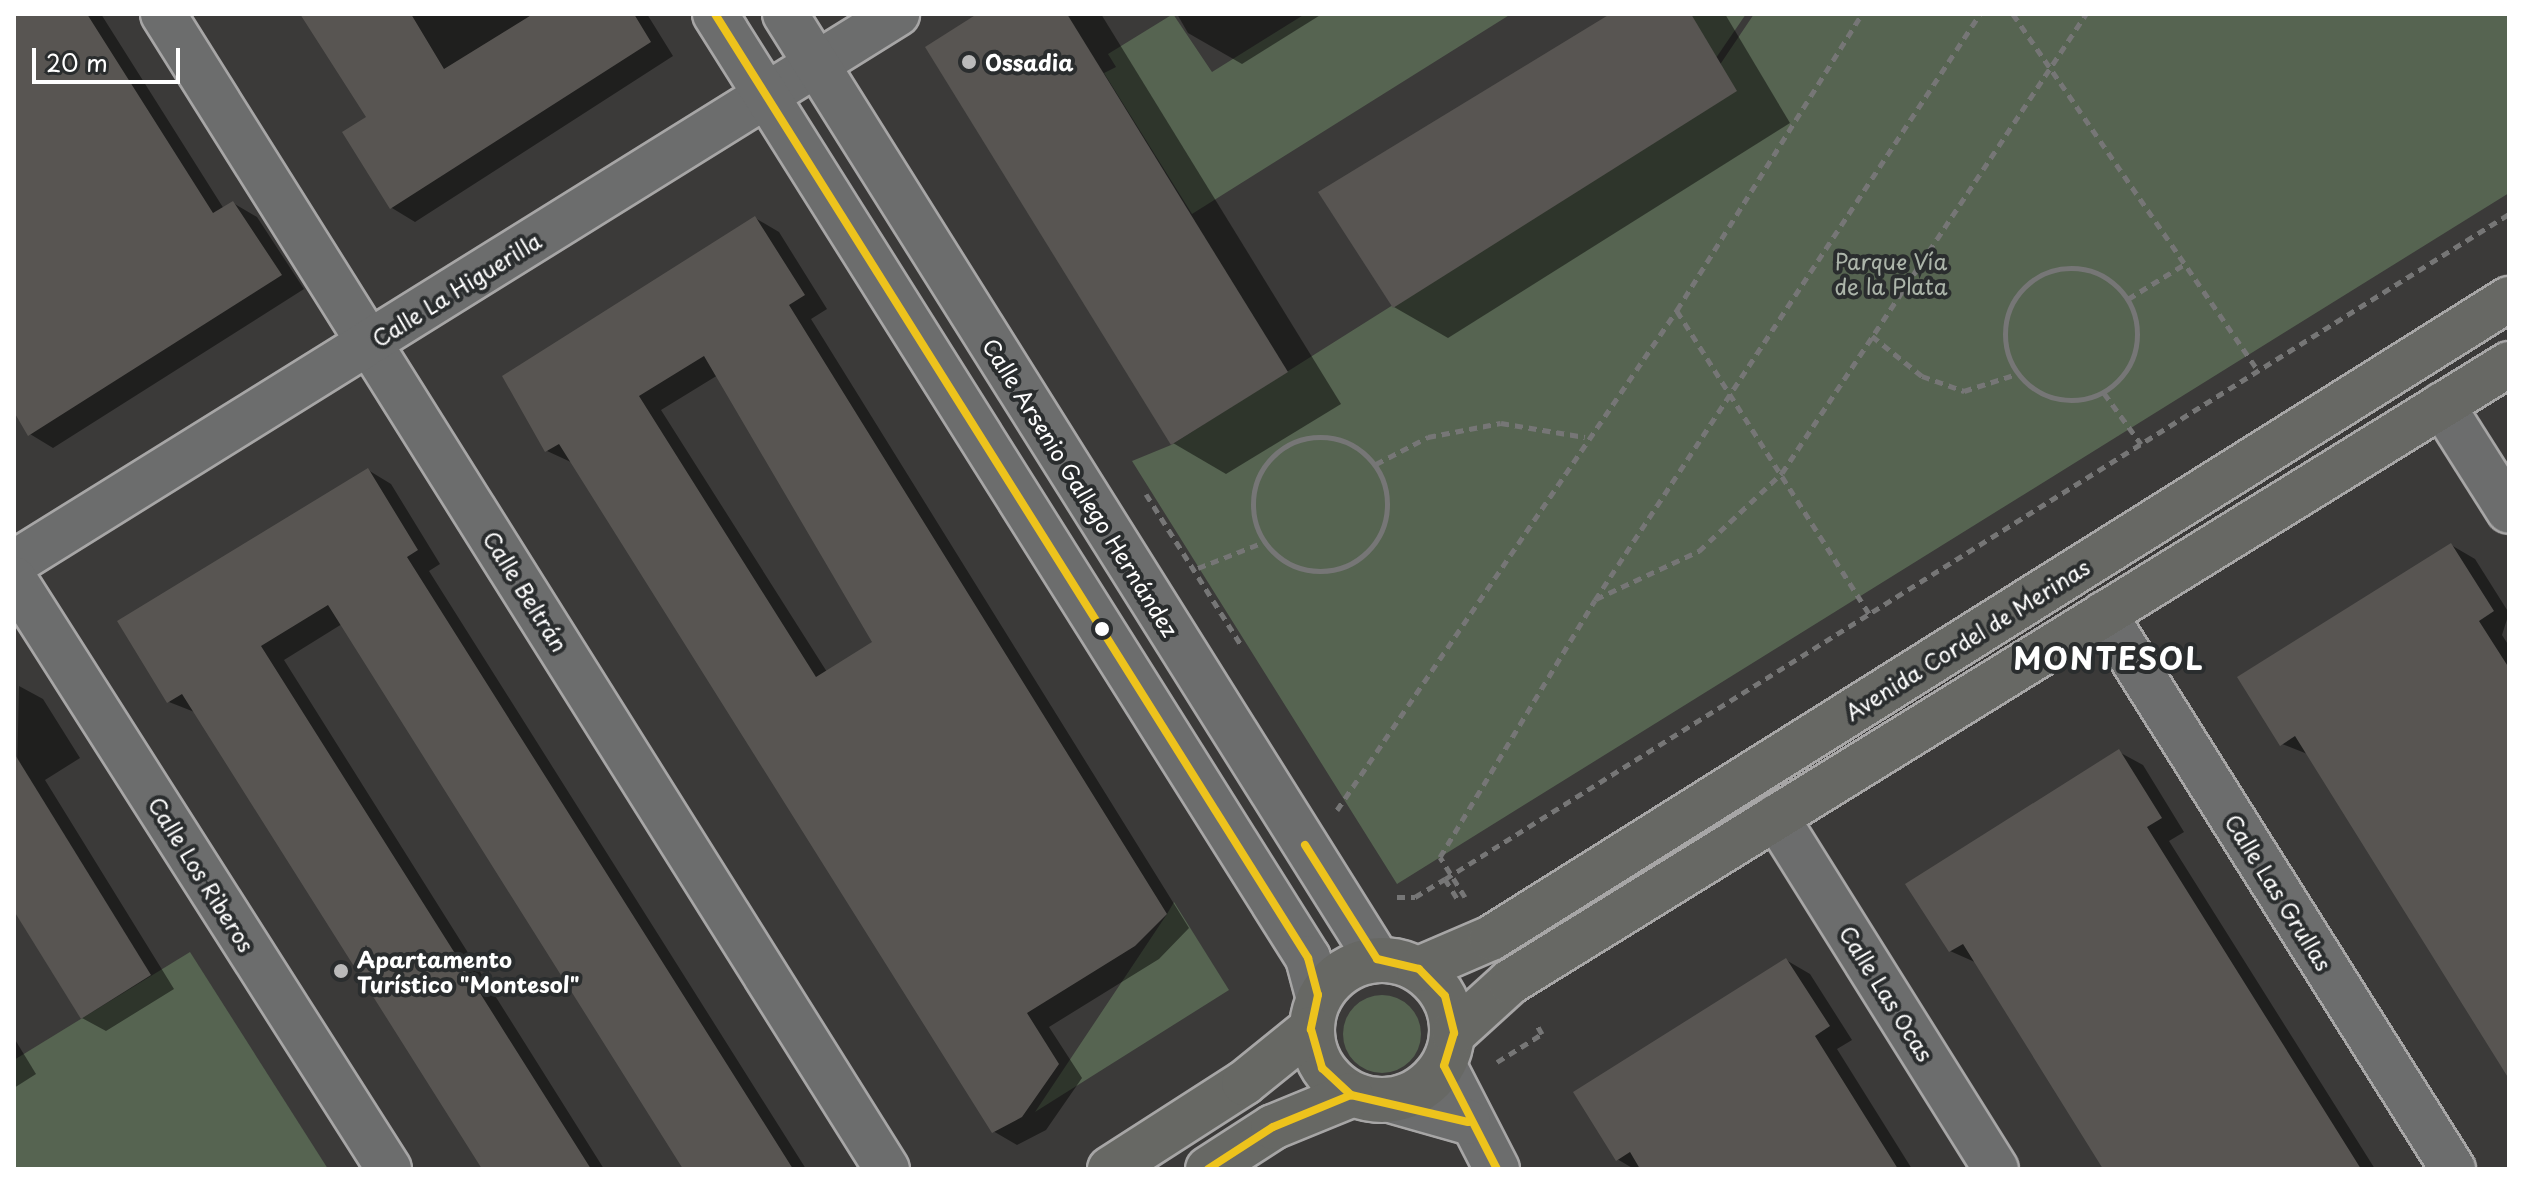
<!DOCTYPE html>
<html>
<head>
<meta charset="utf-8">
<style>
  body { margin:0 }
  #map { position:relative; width:2523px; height:1183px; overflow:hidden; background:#3b3a39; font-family:"Playpen Sans",sans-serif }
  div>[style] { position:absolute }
  .green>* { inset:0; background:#566451 }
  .round { border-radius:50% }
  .shadow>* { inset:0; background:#0007 }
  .building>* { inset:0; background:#585552 }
  .path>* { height:5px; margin-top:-2.5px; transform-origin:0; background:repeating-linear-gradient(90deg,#767676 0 8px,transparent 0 14px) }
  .path>.ring { margin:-2.5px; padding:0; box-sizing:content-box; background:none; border:5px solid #767676; border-radius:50% }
  .roads { filter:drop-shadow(2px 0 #a7a6a6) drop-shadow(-2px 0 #a7a6a6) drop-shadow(0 2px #a7a6a6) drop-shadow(0 -2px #a7a6a6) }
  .street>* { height:44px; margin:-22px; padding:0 22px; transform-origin:22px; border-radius:22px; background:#6c6d6d }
  .secondary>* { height:44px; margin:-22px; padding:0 22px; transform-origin:22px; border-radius:22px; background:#6c6d6d }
  .primary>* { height:44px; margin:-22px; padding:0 22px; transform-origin:22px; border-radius:22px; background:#676864 }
  .primary>.ring { margin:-22px; padding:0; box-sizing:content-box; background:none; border:44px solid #676864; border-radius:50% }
  .bus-1>* { height:8px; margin:-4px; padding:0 4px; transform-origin:4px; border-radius:4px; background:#edc31c }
  .dots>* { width:22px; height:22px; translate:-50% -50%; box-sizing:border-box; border:4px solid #2a2d2e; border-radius:50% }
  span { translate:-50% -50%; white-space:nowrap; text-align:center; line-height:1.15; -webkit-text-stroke:8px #2a2d2e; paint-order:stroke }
  .poi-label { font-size:22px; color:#fff; font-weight:700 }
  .left { translate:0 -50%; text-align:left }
  .park-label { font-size:22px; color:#acb5aa }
  .street-label { font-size:22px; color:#fff }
  .district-label { font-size:30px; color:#fff; font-weight:700; letter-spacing:2px }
  .frame { position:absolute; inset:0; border:16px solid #fff; pointer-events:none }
  .scale { position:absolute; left:32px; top:48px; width:148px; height:36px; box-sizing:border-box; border:4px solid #fff; border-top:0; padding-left:10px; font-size:24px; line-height:28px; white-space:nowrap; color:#fff; -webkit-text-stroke:6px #2a2d2e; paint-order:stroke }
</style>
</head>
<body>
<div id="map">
  <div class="green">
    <div style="clip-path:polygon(1173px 14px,1212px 72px,1305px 14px,1511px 14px,1192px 214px,1104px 73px,1116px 67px,1108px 54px)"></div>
    <div style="clip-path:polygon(1641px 14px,1746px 14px,1690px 96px)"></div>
    <div style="clip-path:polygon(1754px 14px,2509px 14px,2509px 193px,1397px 884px,1132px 461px,1171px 445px,1680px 124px)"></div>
    <div style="clip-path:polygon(1174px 902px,1229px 990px,1035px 1112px,1167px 914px)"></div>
    <div style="clip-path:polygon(190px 952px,328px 1169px,14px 1169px,14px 1060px)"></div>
    <div class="round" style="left:1343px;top:995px;width:78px;height:78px"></div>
  </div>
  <div class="shadow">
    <div style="clip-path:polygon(14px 14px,101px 14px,224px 209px,233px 203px,257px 217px,304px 289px,53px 448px,30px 434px,14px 409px)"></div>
    <div style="clip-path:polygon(303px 14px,647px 14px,673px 56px,415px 222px,392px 208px,369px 117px)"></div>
    <div style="clip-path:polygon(981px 14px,1101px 14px,1341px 404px,1226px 474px,1173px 443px)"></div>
    <div style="clip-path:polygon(1177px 14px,1322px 14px,1242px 64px,1188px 33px)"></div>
    <div style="clip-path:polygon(1614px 14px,1725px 14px,1790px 123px,1448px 338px,1394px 307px)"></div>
    <div style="clip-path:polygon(evenodd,755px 218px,779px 232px,827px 309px,811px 319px,1189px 928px,1159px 959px,1049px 1027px,1082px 1078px,1046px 1130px,1017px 1145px,993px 1131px,573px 463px,547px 451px,755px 218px,718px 375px,875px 643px,827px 672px,661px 410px,718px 375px)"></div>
    <div style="clip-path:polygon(368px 470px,391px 484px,440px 564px,429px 571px,806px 1169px,685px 1169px,342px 624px,284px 660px,604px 1169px,484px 1169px,197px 713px,169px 702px)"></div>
    <div style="clip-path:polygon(2451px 545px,2475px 559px,2509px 613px,2502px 635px,2509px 646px,2509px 1075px,2310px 755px,2282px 744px)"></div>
    <div style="clip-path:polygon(19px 686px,43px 699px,80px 758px,45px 780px,174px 989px,106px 1031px,82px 1018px,14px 907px)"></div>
    <div style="clip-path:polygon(2119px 752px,2143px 765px,2184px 832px,2169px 841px,2375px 1169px,2106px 1169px,1977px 963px,1950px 951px)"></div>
    <div style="clip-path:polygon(1786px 960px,1810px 974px,1852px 1040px,1837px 1049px,1912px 1169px,1634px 1169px,1617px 1159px)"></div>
    <div style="clip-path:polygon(14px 1038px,36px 1074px,14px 1088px)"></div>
  </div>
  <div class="building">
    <div style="clip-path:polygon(14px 14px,87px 14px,213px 213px,233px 201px,282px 275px,28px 436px,14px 412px)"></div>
    <div style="clip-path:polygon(300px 14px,411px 14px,444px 69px,533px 14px,634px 14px,651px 42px,390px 209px,342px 132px,366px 117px)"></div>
    <div style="clip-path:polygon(977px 14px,1067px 14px,1288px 372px,1171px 445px,925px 47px)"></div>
    <div style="clip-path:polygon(1610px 14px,1691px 14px,1737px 91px,1393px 308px,1318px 192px)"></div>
    <div style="clip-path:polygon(evenodd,755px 216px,805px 295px,789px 305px,1167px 914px,1135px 946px,1027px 1013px,1059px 1064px,1022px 1117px,992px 1133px,559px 444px,545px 452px,502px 376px,755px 216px,704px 356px,872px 642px,816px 677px,639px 396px,704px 356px)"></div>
    <div style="clip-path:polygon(368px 468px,418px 550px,407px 557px,793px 1169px,683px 1169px,328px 605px,261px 646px,591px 1169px,482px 1169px,182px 694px,167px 703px,117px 621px)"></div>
    <div style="clip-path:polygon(2451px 543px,2494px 611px,2479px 621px,2509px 668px,2509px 1079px,2295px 736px,2280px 746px,2237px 677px)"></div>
    <div style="clip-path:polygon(2119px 749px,2162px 818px,2147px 827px,2361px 1169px,2103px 1169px,1963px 944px,1949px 952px,1905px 884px)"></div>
    <div style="clip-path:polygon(14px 753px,151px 975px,81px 1019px,14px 911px)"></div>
    <div style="clip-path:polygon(1786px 958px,1830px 1026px,1815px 1036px,1898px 1169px,1640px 1169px,1630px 1152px,1616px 1161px,1573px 1092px)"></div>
  </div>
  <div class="path">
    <div style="left:2013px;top:14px;width:433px;rotate:55.5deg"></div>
    <div class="ring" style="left:2005px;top:268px;width:127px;height:127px"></div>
    <div style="left:2128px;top:299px;width:67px;rotate:-31.6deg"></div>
    <div style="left:1677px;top:311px;width:359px;rotate:57.6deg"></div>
    <div style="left:1872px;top:336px;width:64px;rotate:38.7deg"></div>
    <div style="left:1922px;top:376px;width:45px;rotate:19.7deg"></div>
    <div style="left:1964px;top:391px;width:56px;rotate:-17.8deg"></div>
    <div style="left:2104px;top:393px;width:63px;rotate:54deg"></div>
    <div class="ring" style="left:1253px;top:437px;width:129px;height:129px"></div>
    <div style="left:1376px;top:464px;width:59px;rotate:-27.4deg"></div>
    <div style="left:1428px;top:437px;width:74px;rotate:-10.9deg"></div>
    <div style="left:1501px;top:423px;width:85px;rotate:9.5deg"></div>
    <div style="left:1146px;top:494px;width:178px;rotate:57.8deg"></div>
    <div style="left:1198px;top:568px;width:71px;rotate:-21.5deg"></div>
    <div style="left:1596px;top:599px;width:114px;rotate:-25deg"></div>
    <div style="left:1699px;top:551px;width:114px;rotate:-43.2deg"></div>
    <div style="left:1782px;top:473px;width:551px;rotate:-56.48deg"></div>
    <div style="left:1337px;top:810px;width:605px;rotate:-55.78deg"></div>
    <div style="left:1677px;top:310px;width:349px;rotate:-58deg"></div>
    <div style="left:1445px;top:879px;width:25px;rotate:58deg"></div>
    <div style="left:1397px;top:897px;width:18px"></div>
    <div style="left:1415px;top:897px;width:35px;rotate:-31deg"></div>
    <div style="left:1445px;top:879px;width:1255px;rotate:-32.01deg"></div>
    <div style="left:1465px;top:897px;width:47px;rotate:-122deg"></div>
    <div style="left:1440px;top:857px;width:300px;rotate:-58.9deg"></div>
    <div style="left:1595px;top:600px;width:701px;rotate:-56.7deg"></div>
    <div style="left:1497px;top:1062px;width:53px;rotate:-31.9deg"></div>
    <div style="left:1542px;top:1034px;width:13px;rotate:-119deg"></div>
  </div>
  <div class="roads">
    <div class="street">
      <div style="left:163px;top:14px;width:1363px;rotate:57.92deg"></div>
      <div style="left:2442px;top:405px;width:125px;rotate:57.7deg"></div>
      <div style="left:14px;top:563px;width:1040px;rotate:-31.87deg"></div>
      <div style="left:14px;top:579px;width:699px;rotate:57.56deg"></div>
      <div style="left:2104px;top:614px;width:656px;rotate:57.84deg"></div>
      <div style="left:1776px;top:817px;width:415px;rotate:58deg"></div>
    </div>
    <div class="secondary">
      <div style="left:715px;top:14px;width:1115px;rotate:57.86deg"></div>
      <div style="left:1308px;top:958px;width:38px;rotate:75deg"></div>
      <div style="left:785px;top:14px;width:1115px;rotate:57.93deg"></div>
      <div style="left:1444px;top:1066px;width:116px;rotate:62.8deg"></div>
      <div style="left:1394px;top:1101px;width:77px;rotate:15.8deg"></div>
    </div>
    <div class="primary">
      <div class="ring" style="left:1312px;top:960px;width:96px;height:96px"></div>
      <div style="left:1419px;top:969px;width:78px;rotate:-23.3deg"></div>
      <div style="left:1491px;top:938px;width:1202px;rotate:-32.12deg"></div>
      <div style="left:1454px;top:1033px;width:76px;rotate:-42.3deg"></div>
      <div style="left:1510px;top:982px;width:1175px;rotate:-31.74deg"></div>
      <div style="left:1110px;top:1169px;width:159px;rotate:-32.7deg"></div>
      <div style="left:1244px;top:1083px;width:86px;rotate:-38.9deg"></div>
      <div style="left:1208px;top:1169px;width:77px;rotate:-32.9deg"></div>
      <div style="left:1273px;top:1127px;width:84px;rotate:-22.3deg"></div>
    </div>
  </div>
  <div class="bus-1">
    <div style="left:715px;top:14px;width:1115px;rotate:57.86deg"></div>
    <div style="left:1308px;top:958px;width:38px;rotate:75deg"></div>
    <div style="left:1318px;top:995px;width:35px;rotate:102deg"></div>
    <div style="left:1311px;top:1029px;width:41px;rotate:74.2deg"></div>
    <div style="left:1322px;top:1068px;width:40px;rotate:43deg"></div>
    <div style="left:1351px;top:1095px;width:120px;rotate:13deg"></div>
    <div style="left:1305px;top:845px;width:135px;rotate:57.7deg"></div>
    <div style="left:1377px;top:959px;width:43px;rotate:13.4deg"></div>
    <div style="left:1419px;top:969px;width:37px;rotate:46deg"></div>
    <div style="left:1445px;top:996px;width:38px;rotate:76deg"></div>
    <div style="left:1454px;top:1033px;width:34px;rotate:107deg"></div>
    <div style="left:1444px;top:1066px;width:116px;rotate:62.8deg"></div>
    <div style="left:1208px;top:1169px;width:77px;rotate:-32.9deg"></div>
    <div style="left:1273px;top:1127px;width:84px;rotate:-22.3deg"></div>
  </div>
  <div class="dots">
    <div style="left:969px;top:62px;background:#bababa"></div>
    <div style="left:1102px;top:629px;background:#fff"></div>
    <div style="left:341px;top:971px;background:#bababa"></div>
  </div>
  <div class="poi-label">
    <span class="left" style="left:985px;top:62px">Ossadia</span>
    <span class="left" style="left:357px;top:971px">Apartamento<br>Turístico "Montesol"</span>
  </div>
  <div class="park-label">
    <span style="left:1891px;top:273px">Parque Vía<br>de la Plata</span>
  </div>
  <div class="street-label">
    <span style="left:456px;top:289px;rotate:-32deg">Calle La Higuerilla</span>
    <span style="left:1081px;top:487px;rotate:58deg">Calle Arsenio Gallego Hernández</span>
    <span style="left:526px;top:591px;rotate:58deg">Calle Beltrán</span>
    <span style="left:1967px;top:639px;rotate:-32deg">Avenida Cordel de Merinas</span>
    <span style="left:202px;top:874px;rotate:58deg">Calle Los Riberos</span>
    <span style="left:2279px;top:892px;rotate:58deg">Calle Las Grullas</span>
    <span style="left:1887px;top:993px;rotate:58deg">Calle Las Ocas</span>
  </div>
  <div class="district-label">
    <span style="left:2109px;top:658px">MONTESOL</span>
  </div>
  <div class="frame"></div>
  <div class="scale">20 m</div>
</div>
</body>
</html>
